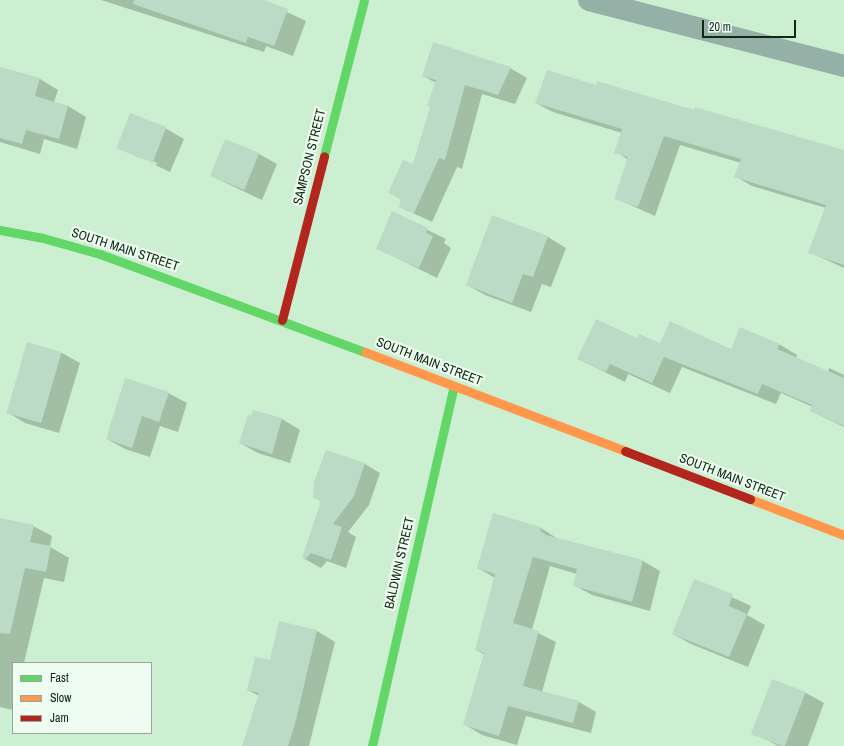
<!DOCTYPE html>
<html>
<head>
<meta charset="utf-8">
<style>
  body { margin:0 }
  #map { position:relative; width:844px; height:746px; overflow:hidden; background:#cbefd0; font-family:"Archivo Narrow",sans-serif }
  div>[style] { position:absolute }
  .shadow>* { inset:0; background:#0003 }
  .building>* { inset:0; background:#bbdbc7; transform-origin:0 0 }
  .street>* { height:22px; margin:-11px; padding:0 11px; transform-origin:11px; border-radius:11px; background:#95b1a7 }
  .fast>* { height:9px; margin:-4.5px; padding:0 4.5px; transform-origin:4.5px; border-radius:4.5px; background:#63d668 }
  .slow>* { height:9px; margin:-4.5px; padding:0 4.5px; transform-origin:4.5px; border-radius:4.5px; background:#ff974d }
  .jam>* { height:9px; margin:-4.5px; padding:0 4.5px; transform-origin:4.5px; border-radius:4.5px; background:#b3261e }
  span { translate:-50% -50%; white-space:nowrap; text-align:center; line-height:1.15; -webkit-text-stroke:4px #effcf1; paint-order:stroke }
  .street-label { font-size:13px; color:#0e2914 }
  .legend { position:absolute; left:12px; top:662px; width:140px; height:72px; box-sizing:border-box; background:#effcf1; border:1px solid #95a899; margin:0; padding:5px 7px; list-style:none; font-size:12px; color:#0e2914 }
  .legend li { display:flex; align-items:center; gap:8px; height:20px }
  .legend b { width:20px; border:1px solid #95a899 }
  .scale { position:absolute; left:702px; top:20px; width:94px; height:18px; box-sizing:border-box; border:2px solid #0e2914; border-top:0; padding-left:5px; font-size:12px; line-height:14px; white-space:nowrap; color:#0e2914; -webkit-text-stroke:3px #effcf1; paint-order:stroke }
</style>
</head>
<body>
<div id="map">
  <div class="shadow">
    <div style="clip-path:polygon(101px 0,261px 0,306px 21px,293px 56px,266px 46px,264px 52px)"></div>
    <div style="clip-path:polygon(0 68px,40px 79px,58px 90px,54px 102px,68px 106px,86px 117px,77px 149px,44px 139px,40px 154px,0 142px)"></div>
    <div style="clip-path:polygon(510px 68px,527px 78px,515px 104px,482px 94px,462px 169px,457px 167px,432px 222px,400px 207px,402px 200px,389px 192px,413px 165px,431px 108px,436px 83px,423px 76px)"></div>
    <div style="clip-path:polygon(596px 86px,844px 153px,844px 268px,809px 252px,826px 208px,752px 186px,735px 176px,741px 163px,680px 145px,655px 216px,615px 198px,629px 160px,616px 152px,622px 133px,553px 112px,536px 103px)"></div>
    <div style="clip-path:polygon(evenodd,165px 128px,184px 139px,170px 172px,117px 147px,165px 128px,135px 154px,157px 163px,156px 165px,135px 156px,135px 154px)"></div>
    <div style="clip-path:polygon(259px 154px,277px 164px,262px 200px,211px 176px)"></div>
    <div style="clip-path:polygon(393px 213px,446px 239px,444px 243px,451px 248px,437px 278px,377px 248px)"></div>
    <div style="clip-path:polygon(493px 217px,548px 237px,566px 248px,551px 287px,542px 284px,531px 312px,485px 295px,467px 285px)"></div>
    <div style="clip-path:polygon(637px 339px,660px 344px,731px 350px,779px 344px,797px 355px,796px 358px,828px 372px,829px 368px,844px 375px,844px 427px,811px 411px,813px 407px,781px 393px,776px 404px,682px 367px,670px 393px,628px 374px,625px 382px,578px 359px)"></div>
    <div style="clip-path:polygon(28px 343px,62px 353px,80px 363px,59px 433px,25px 423px,7px 412px)"></div>
    <div style="clip-path:polygon(168px 393px,187px 403px,178px 432px,160px 426px,150px 457px,125px 449px,107px 439px)"></div>
    <div style="clip-path:polygon(254px 411px,282px 419px,300px 430px,290px 463px,258px 453px,240px 443px)"></div>
    <div style="clip-path:polygon(327px 451px,365px 464px,380px 473px,369px 505px,348px 532px,356px 537px,346px 568px,327px 561px,321px 568px,303px 558px,322px 502px,314px 497px)"></div>
    <div style="clip-path:polygon(494px 514px,541px 528px,558px 539px,643px 561px,660px 571px,650px 611px,592px 595px,574px 585px,577px 574px,550px 566px,532px 630px,556px 642px,542px 692px,579px 702px,596px 712px,591px 733px,526px 716px,517px 745px,482px 735px,464px 724px,485px 655px,476px 650px,495px 578px,478px 568px)"></div>
    <div style="clip-path:polygon(0 519px,33px 526px,52px 536px,50px 547px,69px 558px,64px 582px,44px 578px,24px 663px,13px 663px,13px 710px,0 707px)"></div>
    <div style="clip-path:polygon(695px 580px,751px 606px,747px 615px,765px 625px,748px 667px,691px 644px,673px 634px)"></div>
    <div style="clip-path:polygon(317px 631px,335px 642px,309px 746px,243px 746px,259px 696px,248px 690px,271px 662px)"></div>
    <div style="clip-path:polygon(806px 693px,824px 703px,808px 746px,778px 746px,754px 733px)"></div>
  </div>
  <div class="building">
    <div style="clip-path:polygon(134px 0,264px 0,288px 9px,274px 46px,248px 37px,246px 43px,133px 4px)"></div>
    <div style="clip-path:polygon(433px 42px,511px 67px,498px 95px,465px 85px,445px 160px,439px 158px,414px 213px,399px 207px,401px 199px,388px 193px,403px 160px,413px 164px,430px 107px,427px 106px,436px 80px,422px 76px)"></div>
    <div style="clip-path:polygon(0 67px,40px 78px,35px 96px,68px 106px,59px 139px,26px 130px,22px 144px,0 138px)"></div>
    <div style="clip-path:polygon(547px 70px,596px 85px,597px 81px,694px 110px,695px 107px,844px 150px,844px 265px,808px 253px,826px 205px,734px 177px,741px 159px,664px 136px,638px 207px,614px 199px,628px 157px,614px 153px,622px 129px,535px 103px)"></div>
    <div style="left:130px;top:113px;width:39px;height:38px;rotate:21deg"></div>
    <div style="left:225px;top:139px;width:37px;height:40px;rotate:22deg"></div>
    <div style="clip-path:polygon(392px 211px,428px 228px,426px 233px,433px 236px,419px 268px,376px 249px)"></div>
    <div style="clip-path:polygon(492px 215px,548px 236px,533px 277px,523px 274px,512px 303px,466px 285px)"></div>
    <div style="clip-path:polygon(596px 319px,637px 338px,639px 334px,660px 343px,670px 321px,731px 349px,740px 327px,780px 344px,777px 349px,844px 378px,844px 426px,810px 411px,812px 405px,762px 384px,758px 394px,664px 357px,652px 383px,610px 364px,606px 372px,577px 359px)"></div>
    <div style="left:27px;top:342px;width:36px;height:74px;rotate:16deg"></div>
    <div style="clip-path:polygon(125px 378px,169px 392px,159px 422px,142px 416px,132px 448px,106px 439px)"></div>
    <div style="clip-path:polygon(253px 410px,282px 418px,272px 454px,239px 443px,248px 415px,251px 416px)"></div>
    <div style="clip-path:polygon(326px 450px,365px 463px,354px 496px,333px 524px,342px 527px,331px 560px,311px 553px,305px 560px,302px 558px,321px 501px,313px 498px,314px 482px)"></div>
    <div style="clip-path:polygon(493px 513px,541px 527px,540px 531px,546px 535px,643px 560px,632px 602px,573px 586px,577px 569px,533px 557px,513px 623px,539px 631px,523px 686px,579px 701px,573px 723px,508px 706px,499px 736px,463px 725px,484px 653px,475px 650px,495px 574px,477px 568px)"></div>
    <div style="clip-path:polygon(0 518px,34px 525px,30px 542px,51px 546px,46px 572px,25px 568px,10px 634px,0 633px)"></div>
    <div style="clip-path:polygon(694px 579px,733px 594px,729px 606px,747px 614px,729px 657px,672px 634px)"></div>
    <div style="clip-path:polygon(279px 621px,317px 630px,295px 724px,288px 746px,242px 746px,259px 693px,247px 690px,255px 657px,270px 660px)"></div>
    <div style="left:772px;top:679px;width:36px;height:59px;rotate:21deg"></div>
  </div>
  <div class="street">
    <div style="left:589px;top:0;width:263px;rotate:14.5deg"></div>
  </div>
  <div class="fast">
    <div style="left:324px;top:156px;width:161px;rotate:-75.6deg"></div>
    <div style="left:0;top:230px;width:44px;rotate:10.5deg"></div>
    <div style="left:43px;top:238px;width:59px;rotate:15.7deg"></div>
    <div style="left:100px;top:254px;width:283px;rotate:20.3deg"></div>
    <div style="left:372px;top:746px;width:369px;rotate:-77.2deg"></div>
  </div>
  <div class="slow">
    <div style="left:365px;top:352px;width:278px;rotate:20.8deg"></div>
    <div style="left:750px;top:499px;width:101px;rotate:21deg"></div>
  </div>
  <div class="jam">
    <div style="left:282px;top:320px;width:169px;rotate:-75.6deg"></div>
    <div style="left:625px;top:451px;width:134px;rotate:21deg"></div>
  </div>
  <div class="street-label">
    <span style="left:310px;top:157px;rotate:-76deg">SAMPSON STREET</span>
    <span style="left:125px;top:250px;rotate:18deg">SOUTH MAIN STREET</span>
    <span style="left:429px;top:362px;rotate:21deg">SOUTH MAIN STREET</span>
    <span style="left:732px;top:478px;rotate:21deg">SOUTH MAIN STREET</span>
    <span style="left:400px;top:563px;rotate:-77deg">BALDWIN STREET</span>
  </div>
  <ul class="legend">
  <li><b style="height:5px;background:#63d668"></b>Fast</li>
  <li><b style="height:5px;background:#ff974d"></b>Slow</li>
  <li><b style="height:5px;background:#b3261e"></b>Jam</li>
  </ul>
  <div class="scale">20 m</div>
</div>
</body>
</html>
